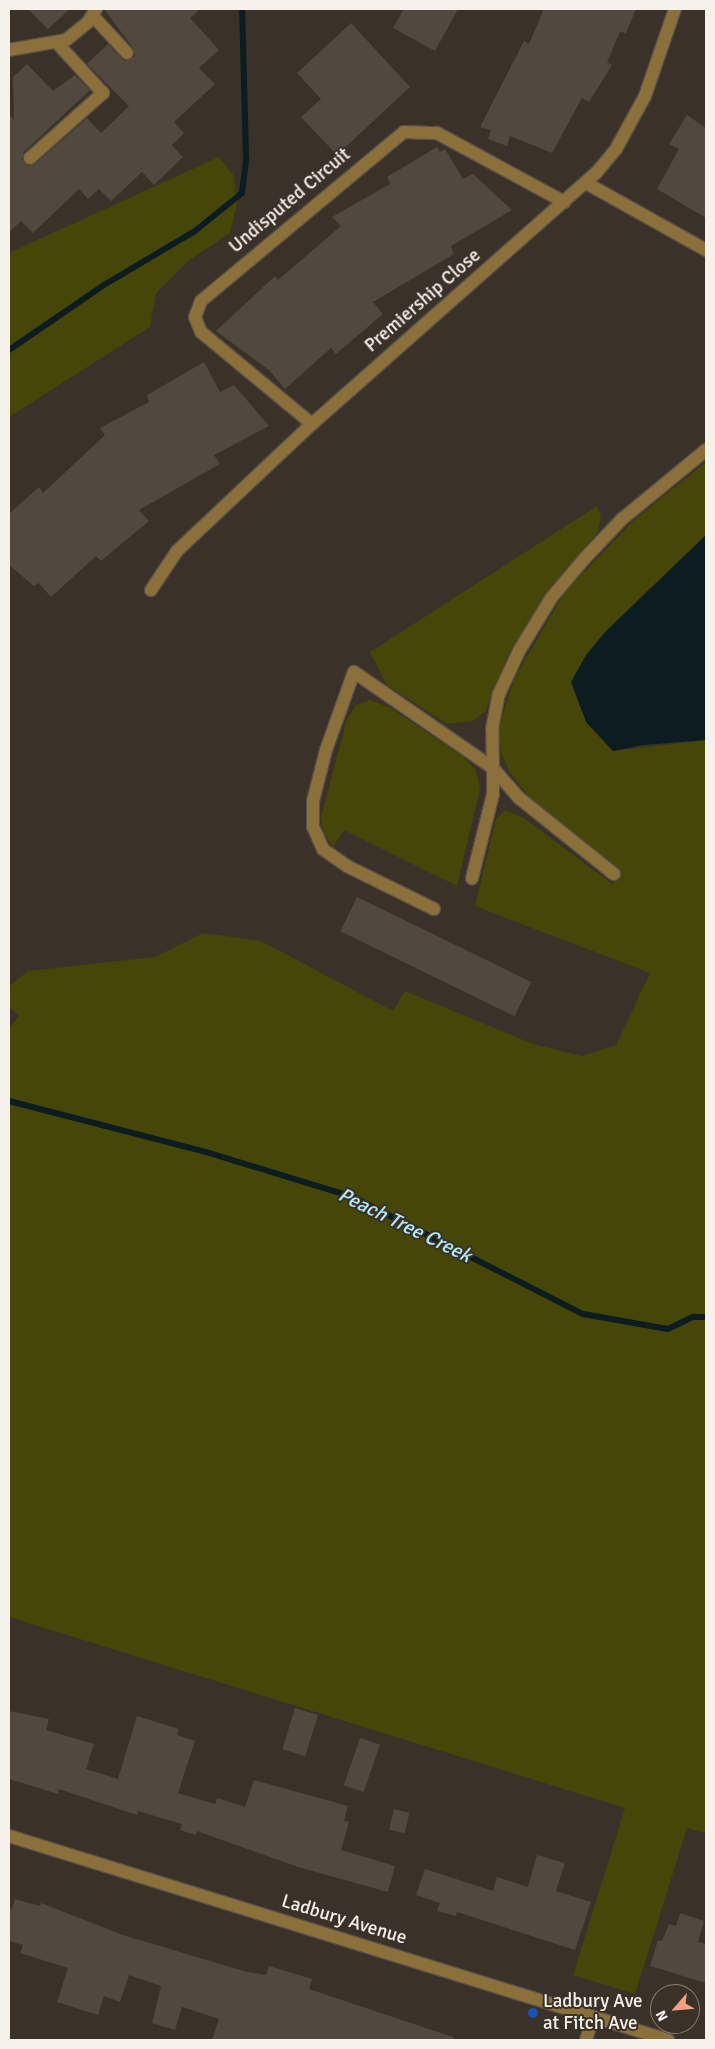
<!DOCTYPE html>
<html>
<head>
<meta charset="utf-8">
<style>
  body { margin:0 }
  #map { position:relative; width:715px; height:2049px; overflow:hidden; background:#3a3128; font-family:Signika,sans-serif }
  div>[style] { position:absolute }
  .green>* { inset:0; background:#454607 }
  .water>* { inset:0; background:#0c1c20 }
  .stream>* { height:6px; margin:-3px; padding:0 3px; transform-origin:3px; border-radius:3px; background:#0c1c20 }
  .building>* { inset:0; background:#51483e; transform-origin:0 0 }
  .roads { filter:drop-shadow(1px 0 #585047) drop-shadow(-1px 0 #585047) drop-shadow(0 1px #585047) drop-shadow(0 -1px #585047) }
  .minor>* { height:12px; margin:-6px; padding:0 6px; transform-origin:6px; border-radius:6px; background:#8c703c }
  .dots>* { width:14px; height:14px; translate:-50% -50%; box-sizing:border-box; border:2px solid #3a3128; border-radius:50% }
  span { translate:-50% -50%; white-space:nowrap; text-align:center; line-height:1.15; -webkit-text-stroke:4px #3a3128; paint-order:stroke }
  .street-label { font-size:19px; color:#f6f1eb }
  .poi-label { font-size:19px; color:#f6f1eb }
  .left { translate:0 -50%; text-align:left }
  .water-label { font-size:20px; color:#b2e8f4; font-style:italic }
  .frame { position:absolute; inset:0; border:10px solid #f6f1eb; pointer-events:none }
  .north { position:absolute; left:650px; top:1984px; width:50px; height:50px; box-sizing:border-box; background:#3a3128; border:1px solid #857e76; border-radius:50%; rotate:243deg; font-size:14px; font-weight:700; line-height:20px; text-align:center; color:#f6f1eb }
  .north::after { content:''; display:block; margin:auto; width:18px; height:22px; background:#f1a17d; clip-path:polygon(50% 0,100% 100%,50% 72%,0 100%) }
</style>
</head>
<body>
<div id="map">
  <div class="green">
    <div style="clip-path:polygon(219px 157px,234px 176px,237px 205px,230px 233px,188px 261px,156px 293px,150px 327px,9px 417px,9px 253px)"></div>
    <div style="clip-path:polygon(706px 462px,706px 535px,586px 655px,586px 722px,613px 751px,706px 740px,706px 1833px,687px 1828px,635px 1994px,573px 1975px,625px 1808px,9px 1617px,9px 1028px,19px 1016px,9px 1007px,9px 986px,28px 971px,155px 957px,203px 933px,261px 941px,393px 1011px,405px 991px,533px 1044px,582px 1056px,616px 1045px,650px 973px,475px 906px,496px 819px,505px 810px,524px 818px,612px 884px,619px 868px,530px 798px,510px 773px,501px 753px,499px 727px,514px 679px,564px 593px,634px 520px)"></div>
    <div style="clip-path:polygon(597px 506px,601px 517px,598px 532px,553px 584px,509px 653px,485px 712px,473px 721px,447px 724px,387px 685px,370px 652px)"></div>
    <div style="clip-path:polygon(370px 700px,389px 707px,464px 757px,476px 771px,480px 789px,457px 886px,344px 830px,333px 847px,324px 834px,321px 817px,347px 719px,356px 705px)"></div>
  </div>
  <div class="water">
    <div style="clip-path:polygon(706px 535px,706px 740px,643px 745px,613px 751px,586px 722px,571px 682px,586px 655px,606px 631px)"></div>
  </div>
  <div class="stream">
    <div style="left:9px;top:350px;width:115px;rotate:-34.4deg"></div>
    <div style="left:104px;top:285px;width:106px;rotate:-30.7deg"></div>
    <div style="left:195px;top:231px;width:60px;rotate:-39deg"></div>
    <div style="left:242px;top:193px;width:35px;rotate:-83deg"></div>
    <div style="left:246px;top:158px;width:149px;rotate:-91.5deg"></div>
    <div style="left:9px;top:1101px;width:203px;rotate:14.5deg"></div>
    <div style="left:206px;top:1152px;width:154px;rotate:17deg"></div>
    <div style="left:353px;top:1197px;width:258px;rotate:27deg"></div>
    <div style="left:583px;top:1314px;width:86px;rotate:10deg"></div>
    <div style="left:668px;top:1329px;width:28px;rotate:-26deg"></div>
    <div style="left:693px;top:1317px;width:13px"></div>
  </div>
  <div class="building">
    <div style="clip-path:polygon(28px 9px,70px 9px,48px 29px)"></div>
    <div style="clip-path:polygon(104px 9px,200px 9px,190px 18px,219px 50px,199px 68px,215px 84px,174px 122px,184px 133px,172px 145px,183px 157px,154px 185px,142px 172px,111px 201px,99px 189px,88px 199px,79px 189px,33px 233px,21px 221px,9px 232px,9px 114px,14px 120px,13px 77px,27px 64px,53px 91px,75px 75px,90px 90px,24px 152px,22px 160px,28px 166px,35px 164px,87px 118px,101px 133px,129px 106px,87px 64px,108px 44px,124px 61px,135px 56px,133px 48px)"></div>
    <div style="clip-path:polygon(404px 9px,458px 9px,435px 51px,393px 28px)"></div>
    <div style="clip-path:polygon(544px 9px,636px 9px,626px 33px,620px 32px,607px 62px,612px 65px,589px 102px,582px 98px,552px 153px,510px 136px,507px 146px,488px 139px,491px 130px,480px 127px,524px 41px,529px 44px)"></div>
    <div style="clip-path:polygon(351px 23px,410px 87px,337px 155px,301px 117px,321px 99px,297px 73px)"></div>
    <div style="clip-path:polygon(687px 115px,706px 128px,706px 218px,657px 189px,679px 149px,669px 144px)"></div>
    <div style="clip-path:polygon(437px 147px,440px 152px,445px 149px,463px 179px,473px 174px,512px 210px,451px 246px,454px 254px,373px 302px,383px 314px,336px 354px,331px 348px,285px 389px,269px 370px,216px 331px,275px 276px,278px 280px,341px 226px,332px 217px,390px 184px,387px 177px)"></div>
    <div style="clip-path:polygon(204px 362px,220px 392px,234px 385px,269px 426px,214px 455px,220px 464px,139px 510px,149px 521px,101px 561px,96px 556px,51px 597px,39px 583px,34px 586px,9px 565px,9px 514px,39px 487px,43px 493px,105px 435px,100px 428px,149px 402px,147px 395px)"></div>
    <div style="left:357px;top:897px;width:194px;height:38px;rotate:26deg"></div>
    <div style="left:295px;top:1708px;width:24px;height:43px;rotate:17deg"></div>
    <div style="clip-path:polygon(9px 1711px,49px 1719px,46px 1730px,94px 1744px,86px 1769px,118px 1779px,137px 1716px,179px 1729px,177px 1735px,195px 1741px,178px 1793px,215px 1804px,217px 1798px,245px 1807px,254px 1780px,348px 1806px,344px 1821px,349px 1822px,341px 1850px,395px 1866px,388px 1892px,298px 1867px,197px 1831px,196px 1835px,180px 1830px,182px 1824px,138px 1811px,137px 1815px,59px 1789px,58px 1794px,9px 1779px)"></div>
    <div style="left:360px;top:1738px;width:21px;height:50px;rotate:19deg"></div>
    <div style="left:394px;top:1809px;width:16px;height:21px;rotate:14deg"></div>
    <div style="clip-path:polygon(537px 1855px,565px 1863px,556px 1891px,591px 1902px,575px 1950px,457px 1912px,456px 1916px,437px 1911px,440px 1903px,416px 1895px,425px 1869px,493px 1891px,497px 1877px,528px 1887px)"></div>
    <div style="clip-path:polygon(15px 1899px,40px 1906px,41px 1903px,123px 1935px,247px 1972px,266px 1975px,269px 1966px,312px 1979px,309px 1989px,453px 2037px,453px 2040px,212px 2040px,219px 2019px,182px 2007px,175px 2030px,152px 2023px,161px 1986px,129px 1975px,120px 2002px,104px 1996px,98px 2015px,57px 2002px,68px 1968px,20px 1953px,23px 1945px,9px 1941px,9px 1908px,12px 1909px)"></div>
    <div style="clip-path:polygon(680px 1913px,704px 1921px,698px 1942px,706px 1944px,706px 1983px,650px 1966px,658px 1940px,662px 1941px,669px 1924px,676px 1926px)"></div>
  </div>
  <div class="roads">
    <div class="minor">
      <div style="left:93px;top:16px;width:50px;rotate:47.4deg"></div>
      <div style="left:9px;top:50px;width:58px;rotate:-10deg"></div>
      <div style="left:66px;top:40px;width:28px;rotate:-39deg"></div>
      <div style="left:88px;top:22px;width:15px;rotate:-58deg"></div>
      <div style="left:30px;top:158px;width:98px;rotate:-41.7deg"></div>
      <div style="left:103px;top:93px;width:68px;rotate:-132.6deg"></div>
      <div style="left:586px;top:183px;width:137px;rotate:29.2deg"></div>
      <div style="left:312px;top:424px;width:144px;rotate:-140.3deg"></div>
      <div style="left:201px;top:332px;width:16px;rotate:-112deg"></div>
      <div style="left:195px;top:317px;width:17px;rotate:-69deg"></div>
      <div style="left:201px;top:301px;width:264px;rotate:-39.8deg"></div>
      <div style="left:404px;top:132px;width:33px;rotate:2deg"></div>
      <div style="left:437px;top:133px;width:145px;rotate:28.5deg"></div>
      <div style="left:151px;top:590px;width:47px;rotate:-56.3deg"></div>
      <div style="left:177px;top:551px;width:185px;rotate:-43.3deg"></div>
      <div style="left:312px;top:424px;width:379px;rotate:-41.5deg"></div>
      <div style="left:596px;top:173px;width:31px;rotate:-50deg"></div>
      <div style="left:616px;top:149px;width:60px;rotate:-61.3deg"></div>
      <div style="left:645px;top:96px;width:92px;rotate:-71deg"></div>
      <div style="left:614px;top:874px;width:122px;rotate:-141.3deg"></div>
      <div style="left:519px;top:798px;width:40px;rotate:-131deg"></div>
      <div style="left:493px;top:768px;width:39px;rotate:-91deg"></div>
      <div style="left:492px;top:729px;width:36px;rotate:-79deg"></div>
      <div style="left:499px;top:694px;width:47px;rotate:-65.1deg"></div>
      <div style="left:519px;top:651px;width:63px;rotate:-58.6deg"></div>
      <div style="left:552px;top:597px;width:51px;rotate:-49.8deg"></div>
      <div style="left:585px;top:558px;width:54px;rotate:-46.5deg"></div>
      <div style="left:622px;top:519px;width:109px;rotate:-39.4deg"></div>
      <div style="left:434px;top:909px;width:97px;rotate:-153.7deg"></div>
      <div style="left:347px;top:866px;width:29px;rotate:-145deg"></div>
      <div style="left:323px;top:849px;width:24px;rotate:-114deg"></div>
      <div style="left:313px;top:827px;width:26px;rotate:-90deg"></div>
      <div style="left:313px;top:801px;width:53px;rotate:-75.7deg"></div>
      <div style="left:326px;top:750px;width:83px;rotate:-70.3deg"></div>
      <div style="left:354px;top:672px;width:169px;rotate:34.6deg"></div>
      <div style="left:493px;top:768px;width:26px;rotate:90deg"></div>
      <div style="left:493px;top:794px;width:87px;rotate:104deg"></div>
      <div style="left:9px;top:1836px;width:690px;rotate:17.2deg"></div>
      <div style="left:586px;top:2040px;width:24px;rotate:-73deg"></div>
    </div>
  </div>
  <div class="dots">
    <div style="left:533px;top:2013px;background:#1a4fb4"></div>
  </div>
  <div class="street-label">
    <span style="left:290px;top:201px;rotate:-40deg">Undisputed Circuit</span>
    <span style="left:423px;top:301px;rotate:-41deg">Premiership Close</span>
    <span style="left:344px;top:1920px;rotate:17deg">Ladbury Avenue</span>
  </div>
  <div class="poi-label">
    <span class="left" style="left:543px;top:2013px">Ladbury Ave<br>at Fitch Ave</span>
  </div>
  <div class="water-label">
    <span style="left:405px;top:1225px;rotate:26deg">Peach Tree Creek</span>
  </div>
  <div class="frame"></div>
  <div class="north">N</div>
</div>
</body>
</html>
